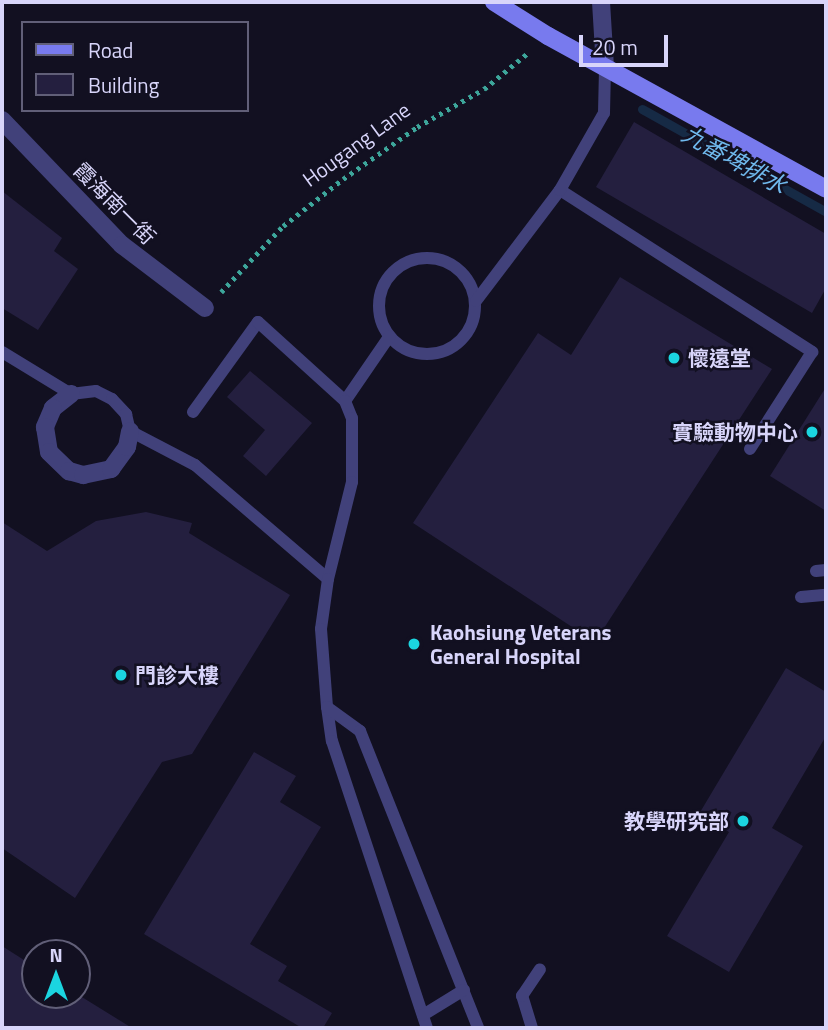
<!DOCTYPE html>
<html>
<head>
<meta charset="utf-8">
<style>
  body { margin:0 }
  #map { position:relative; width:828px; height:1030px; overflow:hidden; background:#121021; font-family:"Titillium Web","Noto Sans TC",sans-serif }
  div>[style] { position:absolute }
  .stream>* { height:9px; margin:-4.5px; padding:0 4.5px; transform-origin:4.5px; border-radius:4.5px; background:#162a45 }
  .building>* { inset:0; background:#241f3f }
  .path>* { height:4.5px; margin-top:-2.25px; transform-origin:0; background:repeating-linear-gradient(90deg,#3da69b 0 3.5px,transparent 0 8.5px) }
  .lane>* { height:12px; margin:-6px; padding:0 6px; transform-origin:6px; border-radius:6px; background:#41417a }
  .lane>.ring { margin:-6px; padding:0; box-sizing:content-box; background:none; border:12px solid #41417a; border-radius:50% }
  .street>* { height:18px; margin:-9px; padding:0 9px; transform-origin:9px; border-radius:9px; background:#41417a }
  .secondary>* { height:18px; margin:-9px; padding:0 9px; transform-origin:9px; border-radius:9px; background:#787aee }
  .dots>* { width:19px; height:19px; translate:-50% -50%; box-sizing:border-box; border:4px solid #121021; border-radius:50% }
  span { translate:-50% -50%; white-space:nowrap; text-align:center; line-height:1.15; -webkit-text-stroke:5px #121021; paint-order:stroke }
  .street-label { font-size:21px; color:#d8d5fa }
  .poi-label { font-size:21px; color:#d8d5fa; font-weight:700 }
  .left { translate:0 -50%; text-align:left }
  .right { translate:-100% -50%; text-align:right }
  .water-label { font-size:23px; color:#70b9ed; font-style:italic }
  .frame { position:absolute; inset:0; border:4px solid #d8d5fa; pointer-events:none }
  .legend { position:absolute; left:21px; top:21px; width:228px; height:91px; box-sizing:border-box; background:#121021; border:2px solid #615f78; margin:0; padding:9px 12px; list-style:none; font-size:21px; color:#d8d5fa }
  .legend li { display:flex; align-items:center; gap:14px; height:35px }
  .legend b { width:35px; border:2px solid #615f78 }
  .north { position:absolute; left:21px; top:939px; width:70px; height:70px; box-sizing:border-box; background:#121021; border:2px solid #615f78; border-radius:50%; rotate:0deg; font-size:19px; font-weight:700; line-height:28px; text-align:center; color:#d8d5fa }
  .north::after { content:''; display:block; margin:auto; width:24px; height:32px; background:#1bd5e0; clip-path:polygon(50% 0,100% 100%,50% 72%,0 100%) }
  .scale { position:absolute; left:579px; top:35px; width:89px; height:32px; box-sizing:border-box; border:4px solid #d8d5fa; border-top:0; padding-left:9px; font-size:21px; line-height:24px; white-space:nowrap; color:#d8d5fa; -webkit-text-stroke:5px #121021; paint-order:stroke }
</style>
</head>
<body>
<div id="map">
  <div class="stream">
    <div style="left:642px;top:109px;width:211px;rotate:29.2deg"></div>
  </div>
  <div class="building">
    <div style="clip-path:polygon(634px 122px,826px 234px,826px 288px,812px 313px,596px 187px)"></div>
    <div style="clip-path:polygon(2px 191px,62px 238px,54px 251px,78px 269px,38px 330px,2px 308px)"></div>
    <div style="clip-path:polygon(620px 277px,772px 369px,595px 642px,413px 523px,538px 333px,571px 355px)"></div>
    <div style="clip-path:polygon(250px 371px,312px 423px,266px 476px,243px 456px,265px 430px,227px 397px)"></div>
    <div style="clip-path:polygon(826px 387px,826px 511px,770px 476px)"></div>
    <div style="clip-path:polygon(146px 512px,192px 523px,189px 533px,290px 595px,192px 754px,162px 762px,75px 898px,2px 848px,2px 522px,47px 551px,96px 521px)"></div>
    <div style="clip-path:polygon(786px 668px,826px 692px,826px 736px,772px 828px,803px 846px,729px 972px,667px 936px,729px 832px,699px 814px)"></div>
    <div style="clip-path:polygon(254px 752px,296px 776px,280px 802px,321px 827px,250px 944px,287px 966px,278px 981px,332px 1013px,323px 1028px,302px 1028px,144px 934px)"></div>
    <div style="clip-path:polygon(2px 946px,35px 967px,35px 995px,77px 994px,132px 1028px,2px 1028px)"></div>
  </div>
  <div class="path">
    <div style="left:221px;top:292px;width:91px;rotate:-46.8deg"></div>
    <div style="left:283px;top:226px;width:76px;rotate:-38.1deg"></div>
    <div style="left:343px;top:179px;width:90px;rotate:-35.1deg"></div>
    <div style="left:417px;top:127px;width:77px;rotate:-29.6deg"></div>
    <div style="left:484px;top:89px;width:58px;rotate:-39.4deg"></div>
  </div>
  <div class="lane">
    <div style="left:560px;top:190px;width:300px;rotate:32.7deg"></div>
    <div style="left:812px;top:352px;width:115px;rotate:122.6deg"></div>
    <div class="ring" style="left:379px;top:258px;width:84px;height:84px"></div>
    <div style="left:476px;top:301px;width:139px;rotate:-52.9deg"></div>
    <div style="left:560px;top:190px;width:89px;rotate:-60.3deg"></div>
    <div style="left:604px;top:113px;width:45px;rotate:-88.7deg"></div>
    <div style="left:2px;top:352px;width:81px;rotate:31.3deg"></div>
    <div style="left:71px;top:394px;width:25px;rotate:-7deg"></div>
    <div style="left:96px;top:391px;width:18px;rotate:27deg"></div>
    <div style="left:112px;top:399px;width:21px;rotate:47deg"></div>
    <div style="left:126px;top:414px;width:17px;rotate:77deg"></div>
    <div style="left:130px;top:431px;width:73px;rotate:27.6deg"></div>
    <div style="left:195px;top:465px;width:175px;rotate:40.6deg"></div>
    <div style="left:345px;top:401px;width:78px;rotate:-55.5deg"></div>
    <div style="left:193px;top:412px;width:111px;rotate:-54.2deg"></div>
    <div style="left:258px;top:322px;width:118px;rotate:42.2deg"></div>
    <div style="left:345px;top:401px;width:18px;rotate:68deg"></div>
    <div style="left:352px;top:418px;width:64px;rotate:90deg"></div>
    <div style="left:352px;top:482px;width:100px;rotate:103.9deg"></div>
    <div style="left:328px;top:579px;width:50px;rotate:98deg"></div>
    <div style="left:321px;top:629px;width:78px;rotate:85.6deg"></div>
    <div style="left:327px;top:707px;width:34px;rotate:82deg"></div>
    <div style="left:332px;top:741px;width:302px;rotate:71.7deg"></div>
    <div style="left:816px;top:571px;width:10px;rotate:-6deg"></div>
    <div style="left:801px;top:597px;width:25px;rotate:-5deg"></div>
    <div style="left:327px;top:707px;width:41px;rotate:36deg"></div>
    <div style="left:360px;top:731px;width:320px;rotate:68.3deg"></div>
    <div style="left:423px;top:1015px;width:48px;rotate:-31.4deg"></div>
    <div style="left:532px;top:1028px;width:34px;rotate:-107deg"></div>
    <div style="left:522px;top:996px;width:32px;rotate:-56deg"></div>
  </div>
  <div class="street">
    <div style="left:601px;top:2px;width:66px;rotate:86.5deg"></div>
    <div style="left:2px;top:120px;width:173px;rotate:46.2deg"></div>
    <div style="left:122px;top:245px;width:104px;rotate:37.2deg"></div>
    <div style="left:71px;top:394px;width:23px;rotate:142deg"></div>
    <div style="left:53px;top:408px;width:21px;rotate:113deg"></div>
    <div style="left:45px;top:427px;width:25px;rotate:81deg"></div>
    <div style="left:49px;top:452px;width:28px;rotate:44deg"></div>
    <div style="left:69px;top:471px;width:15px;rotate:16deg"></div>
    <div style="left:83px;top:475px;width:29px;rotate:-12deg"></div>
    <div style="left:111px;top:469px;width:27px;rotate:-54deg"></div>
    <div style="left:127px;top:447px;width:16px;rotate:-79deg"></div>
  </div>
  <div class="secondary">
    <div style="left:494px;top:2px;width:64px;rotate:32.2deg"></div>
    <div style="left:548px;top:36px;width:317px;rotate:28.8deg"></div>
  </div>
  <div class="dots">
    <div style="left:674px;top:358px;background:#1bd5e0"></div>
    <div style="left:812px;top:432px;background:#1bd5e0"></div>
    <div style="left:414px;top:644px;background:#1bd5e0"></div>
    <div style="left:121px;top:675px;background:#1bd5e0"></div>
    <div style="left:743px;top:821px;background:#1bd5e0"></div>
  </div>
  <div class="street-label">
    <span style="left:356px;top:144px;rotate:-36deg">Hougang Lane</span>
    <span style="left:115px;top:203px;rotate:45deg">霞海南一街</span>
  </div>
  <div class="poi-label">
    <span class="left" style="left:688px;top:358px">懷遠堂</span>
    <span class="right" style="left:798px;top:432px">實驗動物中心</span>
    <span class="left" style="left:430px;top:644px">Kaohsiung Veterans<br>General Hospital</span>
    <span class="left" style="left:135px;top:675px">門診大樓</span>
    <span class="right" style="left:729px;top:821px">教學研究部</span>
  </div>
  <div class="water-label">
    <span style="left:734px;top:160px;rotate:29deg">九番埤排水</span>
  </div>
  <div class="frame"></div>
  <ul class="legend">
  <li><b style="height:9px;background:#787aee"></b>Road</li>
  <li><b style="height:19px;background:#241f3f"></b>Building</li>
  </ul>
  <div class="north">N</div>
  <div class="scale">20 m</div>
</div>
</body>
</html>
